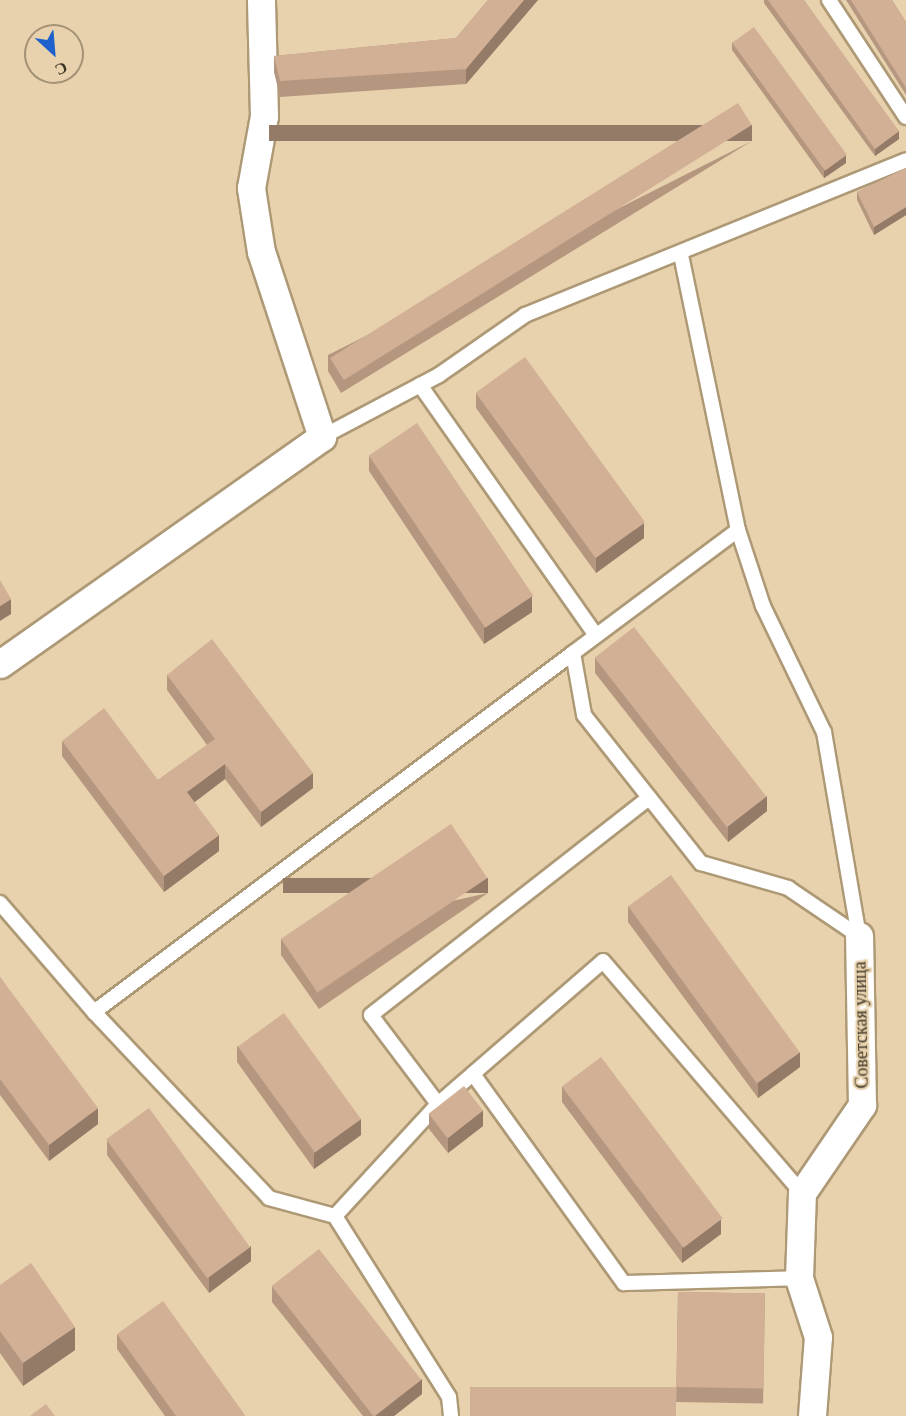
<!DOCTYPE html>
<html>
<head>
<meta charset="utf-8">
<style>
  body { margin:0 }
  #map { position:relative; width:906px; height:1416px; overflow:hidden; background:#e8d2ad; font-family:Georgia,serif }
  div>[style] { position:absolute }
  .roads { filter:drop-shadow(2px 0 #ae9976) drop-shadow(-2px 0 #ae9976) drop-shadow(0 2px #ae9976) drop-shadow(0 -2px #ae9976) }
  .lane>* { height:14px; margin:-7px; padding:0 7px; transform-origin:7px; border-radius:7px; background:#fff }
  .street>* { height:27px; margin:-13.5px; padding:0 13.5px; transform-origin:13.5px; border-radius:13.5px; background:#fff }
  .wall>* { inset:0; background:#b59780; transform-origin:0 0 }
  .shaded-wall>* { inset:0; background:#937b68; transform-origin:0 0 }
  .building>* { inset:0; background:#d2b095; transform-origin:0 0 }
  span { translate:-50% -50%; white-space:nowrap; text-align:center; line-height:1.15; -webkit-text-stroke:4.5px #e8d2ad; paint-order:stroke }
  .street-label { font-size:18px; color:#3b3324 }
  .north { position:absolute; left:24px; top:24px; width:60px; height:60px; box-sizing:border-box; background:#e8d2ad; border:2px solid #a39276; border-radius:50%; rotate:154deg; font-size:16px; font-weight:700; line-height:24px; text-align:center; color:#3b3324 }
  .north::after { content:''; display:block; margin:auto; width:21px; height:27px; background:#1e60cc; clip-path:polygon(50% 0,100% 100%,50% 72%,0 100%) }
</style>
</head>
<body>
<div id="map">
  <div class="roads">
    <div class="lane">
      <div style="left:829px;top:0;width:140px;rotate:56.7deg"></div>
      <div style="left:681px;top:255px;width:281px;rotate:78.3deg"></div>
      <div style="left:738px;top:530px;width:206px;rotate:143.3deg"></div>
      <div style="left:573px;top:653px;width:63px;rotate:79.9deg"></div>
      <div style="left:584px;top:715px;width:189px;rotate:51.7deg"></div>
      <div style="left:701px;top:863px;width:91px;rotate:16deg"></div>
      <div style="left:788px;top:888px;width:86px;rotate:34.1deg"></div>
      <div style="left:420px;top:385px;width:303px;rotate:54.9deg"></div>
      <div style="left:322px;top:437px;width:132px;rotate:-27.9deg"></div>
      <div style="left:439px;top:375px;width:105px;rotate:-34.9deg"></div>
      <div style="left:525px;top:315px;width:411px;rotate:-22.1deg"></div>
      <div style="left:738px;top:530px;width:80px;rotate:71.8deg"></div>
      <div style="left:763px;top:606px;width:140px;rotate:64.2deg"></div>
      <div style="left:824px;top:732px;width:207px;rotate:80.3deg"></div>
      <div style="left:0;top:903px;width:144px;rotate:49.2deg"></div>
      <div style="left:94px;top:1012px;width:599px;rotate:-36.85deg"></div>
      <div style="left:94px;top:1012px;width:255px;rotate:46.7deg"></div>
      <div style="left:269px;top:1198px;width:68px;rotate:15.3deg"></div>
      <div style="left:473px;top:1074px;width:258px;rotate:54.2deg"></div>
      <div style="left:624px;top:1283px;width:175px;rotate:-1.6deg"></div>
      <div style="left:438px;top:1104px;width:218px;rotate:-40.9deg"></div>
      <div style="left:603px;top:961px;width:306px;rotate:49.4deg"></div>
      <div style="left:451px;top:1416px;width:19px;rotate:-96deg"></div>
      <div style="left:449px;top:1397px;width:214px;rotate:-122.2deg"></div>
      <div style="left:335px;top:1216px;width:152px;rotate:-47.4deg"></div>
      <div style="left:438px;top:1104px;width:111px;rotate:-127deg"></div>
      <div style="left:371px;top:1015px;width:353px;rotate:-38deg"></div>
    </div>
    <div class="street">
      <div style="left:0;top:664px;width:394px;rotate:-35.2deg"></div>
      <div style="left:322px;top:437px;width:195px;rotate:-108.2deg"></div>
      <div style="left:261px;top:252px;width:65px;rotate:-98.9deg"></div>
      <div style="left:251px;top:188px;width:73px;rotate:-79.8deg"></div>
      <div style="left:264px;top:116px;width:116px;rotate:-91.5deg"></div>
      <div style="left:812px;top:1416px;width:79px;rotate:-85.7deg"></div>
      <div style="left:818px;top:1337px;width:62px;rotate:-107.9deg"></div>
      <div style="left:799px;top:1278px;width:85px;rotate:-88deg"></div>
      <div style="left:802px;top:1193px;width:107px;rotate:-55.7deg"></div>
      <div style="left:862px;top:1105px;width:169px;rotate:-91deg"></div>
    </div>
  </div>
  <div class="wall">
    <div style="clip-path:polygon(488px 0,538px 0,466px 84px,280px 97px,274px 72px,274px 56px,456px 38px)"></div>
    <div style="clip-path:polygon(764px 0,804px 0,899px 139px,875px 156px,764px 3px)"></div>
    <div style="clip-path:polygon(846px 0,892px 0,906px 22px,906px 95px)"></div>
    <div style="clip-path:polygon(732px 42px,846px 163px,824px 178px,732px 50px)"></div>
    <div style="clip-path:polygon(752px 141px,341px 393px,328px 371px,328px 355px)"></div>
    <div style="clip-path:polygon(906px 168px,906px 215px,874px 235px,857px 200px,857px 192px)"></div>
    <div style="clip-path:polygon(476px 393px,644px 538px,596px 573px,476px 408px)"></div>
    <div style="clip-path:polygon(369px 456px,532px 612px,484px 644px,369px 471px)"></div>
    <div style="clip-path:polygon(595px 658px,767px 811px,728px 842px,595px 673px)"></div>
    <div style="clip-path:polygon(167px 675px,313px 788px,261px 827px,225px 779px,194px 802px,219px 851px,164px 892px,62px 756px,62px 741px,158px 780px,207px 745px,167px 690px)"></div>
    <div style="clip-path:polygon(488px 893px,319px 1009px,281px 955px,281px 939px)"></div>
    <div style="clip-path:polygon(628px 906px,800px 1067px,758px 1098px,628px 922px)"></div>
    <div style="clip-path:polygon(0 977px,98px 1124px,49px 1161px,0 1095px)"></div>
    <div style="clip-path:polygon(237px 1046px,361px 1135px,314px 1169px,237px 1062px)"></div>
    <div style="clip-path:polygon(562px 1086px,721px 1234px,682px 1263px,562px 1102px)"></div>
    <div style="clip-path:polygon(429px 1114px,483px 1126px,448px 1153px,429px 1129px)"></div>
    <div style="clip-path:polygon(107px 1140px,251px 1261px,209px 1293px,107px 1155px)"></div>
    <div style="clip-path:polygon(0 1285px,75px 1350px,23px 1386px,0 1353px)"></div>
    <div style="clip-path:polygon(272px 1286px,422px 1394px,394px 1416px,363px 1416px,272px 1302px)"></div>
    <div style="left:678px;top:1292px;width:87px;height:110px;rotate:1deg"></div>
    <div style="clip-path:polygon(117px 1334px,245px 1416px,165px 1416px,117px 1349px)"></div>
  </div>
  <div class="shaded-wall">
    <div style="clip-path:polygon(524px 0,538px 0,466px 84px,466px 69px)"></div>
    <div style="left:752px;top:125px;width:16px;height:483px;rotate:90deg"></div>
    <div style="clip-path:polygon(899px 131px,899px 139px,875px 156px,875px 149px)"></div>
    <div style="clip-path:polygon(846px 155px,846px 163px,824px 178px,824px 170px)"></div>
    <div style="clip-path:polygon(906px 207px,906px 215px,874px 235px,874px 227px)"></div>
    <div style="clip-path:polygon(644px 523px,644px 538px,596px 573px,596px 558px)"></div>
    <div style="clip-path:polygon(532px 596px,532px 612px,484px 644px,484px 628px)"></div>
    <div style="clip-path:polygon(11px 599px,11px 614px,0 621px,0 606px)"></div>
    <div style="clip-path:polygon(225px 764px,225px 779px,187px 808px,187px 792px)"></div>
    <div style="clip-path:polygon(313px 773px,313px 788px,261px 827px,261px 812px)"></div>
    <div style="clip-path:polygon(767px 796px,767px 811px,728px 842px,728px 826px)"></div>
    <div style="clip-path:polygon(219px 835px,219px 851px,164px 892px,164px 876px)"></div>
    <div style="left:488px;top:878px;width:15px;height:205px;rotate:90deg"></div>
    <div style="clip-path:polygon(800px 1052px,800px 1067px,758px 1098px,758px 1083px)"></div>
    <div style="clip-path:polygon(98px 1108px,98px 1124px,49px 1161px,49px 1145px)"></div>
    <div style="clip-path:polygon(483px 1110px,483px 1126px,448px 1153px,448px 1138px)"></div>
    <div style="clip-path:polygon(361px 1119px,361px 1135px,314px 1169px,314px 1153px)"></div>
    <div style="clip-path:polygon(721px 1219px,721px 1234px,682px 1263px,682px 1248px)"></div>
    <div style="clip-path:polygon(251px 1246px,251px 1261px,209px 1293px,209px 1277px)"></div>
    <div style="clip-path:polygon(75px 1327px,75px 1350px,23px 1386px,23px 1363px)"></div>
    <div style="clip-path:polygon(422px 1379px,422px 1394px,394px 1416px,375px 1416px)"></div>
  </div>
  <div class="building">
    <div style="clip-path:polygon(488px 0,524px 0,466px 69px,280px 81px,274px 56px,456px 38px)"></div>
    <div style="clip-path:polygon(768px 0,804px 0,899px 131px,875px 149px)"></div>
    <div style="clip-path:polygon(851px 0,892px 0,906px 22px,906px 88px)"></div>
    <div style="left:754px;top:27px;width:158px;height:27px;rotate:54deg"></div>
    <div style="left:738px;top:103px;width:26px;height:481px;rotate:58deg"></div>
    <div style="clip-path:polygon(906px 168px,906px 207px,874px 227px,857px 192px)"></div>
    <div style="left:525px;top:357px;width:204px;height:61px;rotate:54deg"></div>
    <div style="left:417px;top:423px;width:208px;height:58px;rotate:56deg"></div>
    <div style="clip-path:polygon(0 580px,11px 599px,0 606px)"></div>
    <div style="left:634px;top:627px;width:215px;height:50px;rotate:52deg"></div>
    <div style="clip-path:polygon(212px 639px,313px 773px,261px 812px,225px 764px,187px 792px,219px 835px,164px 876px,62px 741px,104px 708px,158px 780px,215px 739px,167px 675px)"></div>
    <div style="left:451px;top:824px;width:65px;height:205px;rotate:56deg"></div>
    <div style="left:671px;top:875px;width:219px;height:53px;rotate:54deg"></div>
    <div style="clip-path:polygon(0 977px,98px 1108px,49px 1145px,0 1079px)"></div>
    <div style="left:284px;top:1013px;width:131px;height:57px;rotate:54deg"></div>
    <div style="left:601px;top:1057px;width:202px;height:49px;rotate:53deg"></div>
    <div style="left:464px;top:1086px;width:31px;height:45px;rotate:52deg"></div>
    <div style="left:149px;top:1108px;width:172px;height:53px;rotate:54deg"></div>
    <div style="left:319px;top:1249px;width:166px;height:60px;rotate:52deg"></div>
    <div style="clip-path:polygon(31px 1263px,75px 1327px,23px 1363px,0 1331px,0 1285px)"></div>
    <div style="left:678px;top:1292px;width:87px;height:95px;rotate:1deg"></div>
    <div style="clip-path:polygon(163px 1301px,245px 1415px,243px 1416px,176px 1416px,117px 1334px)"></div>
    <div style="left:676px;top:1387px;width:29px;height:206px;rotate:90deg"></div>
    <div style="clip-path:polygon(46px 1404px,55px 1416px,30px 1416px)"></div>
  </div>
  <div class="street-label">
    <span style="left:861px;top:1025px;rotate:-91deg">Советская улица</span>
  </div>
  <div class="north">С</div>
</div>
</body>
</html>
